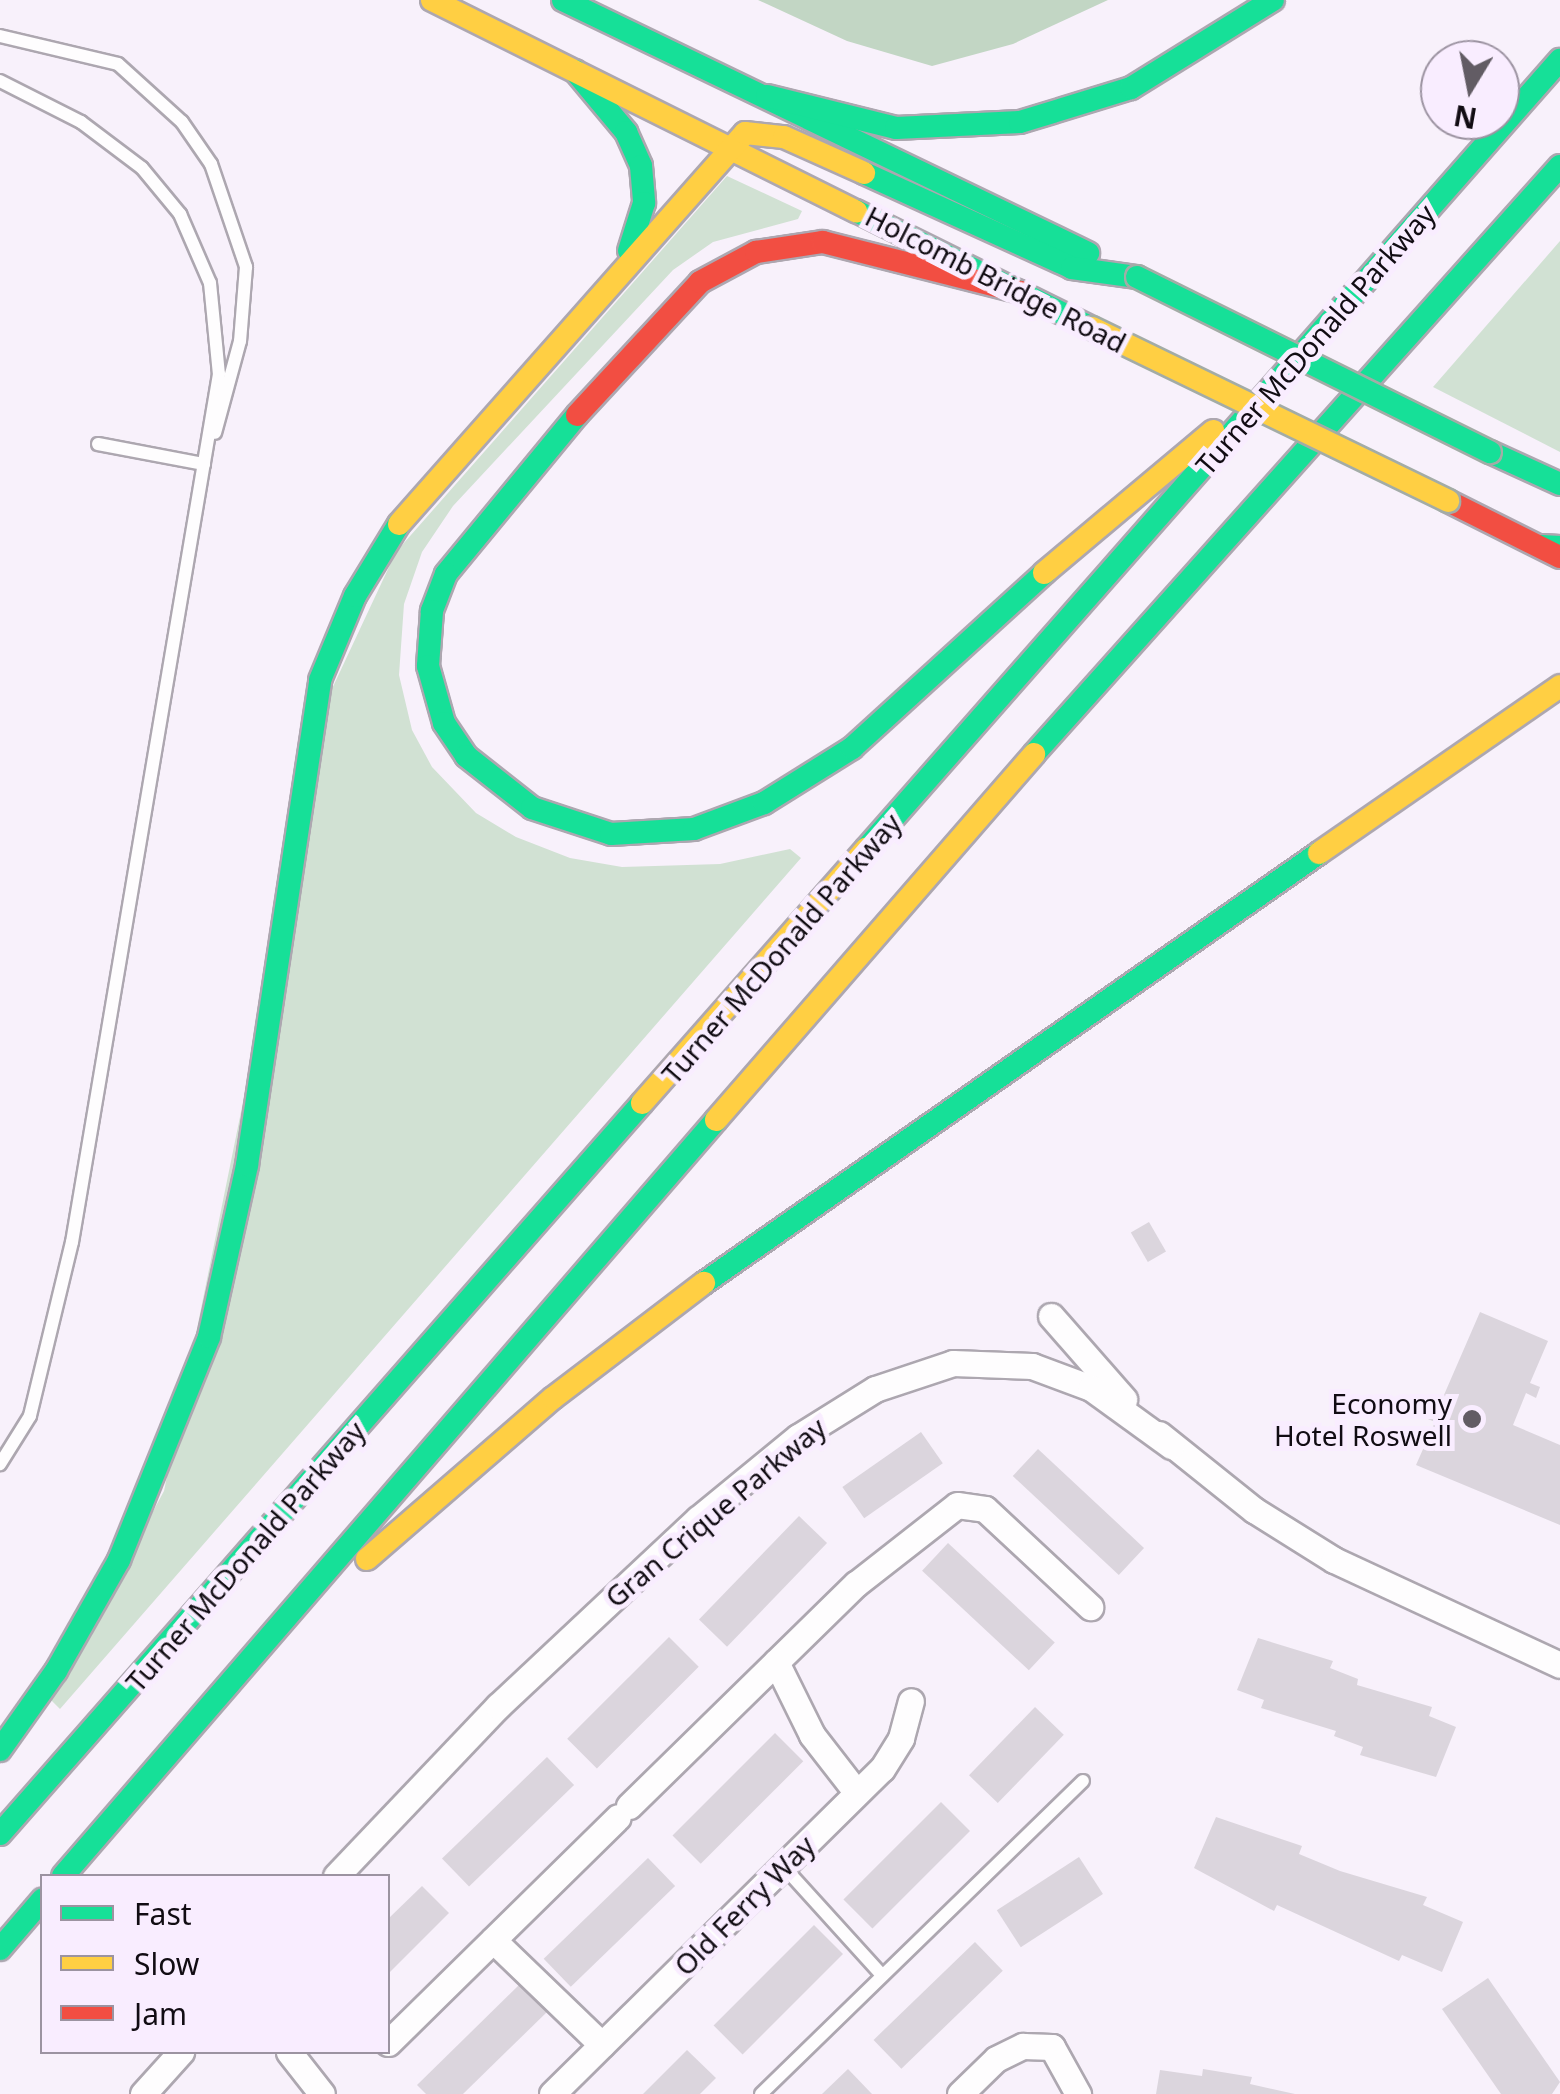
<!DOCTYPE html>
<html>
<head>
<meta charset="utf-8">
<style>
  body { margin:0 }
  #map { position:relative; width:1560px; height:2094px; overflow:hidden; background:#f8f1fb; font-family:"Noto Sans",sans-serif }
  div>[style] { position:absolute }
  .green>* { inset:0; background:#d1e1d3 }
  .forest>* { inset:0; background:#c2d6c4 }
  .building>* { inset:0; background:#dbd5dd; transform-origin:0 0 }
  .roads { filter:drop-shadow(2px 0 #ada7b0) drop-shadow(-2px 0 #ada7b0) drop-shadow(0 2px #ada7b0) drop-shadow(0 -2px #ada7b0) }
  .lane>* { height:12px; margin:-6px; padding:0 6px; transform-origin:6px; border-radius:6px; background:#fefdfe }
  .street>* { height:25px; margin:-12.5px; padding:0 12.5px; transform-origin:12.5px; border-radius:12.5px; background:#fefdfe }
  .fast>* { height:22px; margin:-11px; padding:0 11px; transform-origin:11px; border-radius:11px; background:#16e098 }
  .slow>* { height:22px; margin:-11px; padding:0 11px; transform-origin:11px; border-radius:11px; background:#ffcf43 }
  .jam>* { height:22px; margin:-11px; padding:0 11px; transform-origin:11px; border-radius:11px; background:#f24e42 }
  .bridges { filter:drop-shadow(2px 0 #a3aca6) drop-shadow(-2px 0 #a3aca6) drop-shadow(0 2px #a3aca6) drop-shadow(0 -2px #a3aca6) }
  .fast-bridge>* { height:22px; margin:-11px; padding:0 11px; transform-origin:11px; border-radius:11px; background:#16e098 }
  .slow-bridge>* { height:22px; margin:-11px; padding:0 11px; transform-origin:11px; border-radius:11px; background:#ffcf43 }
  .dots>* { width:28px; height:28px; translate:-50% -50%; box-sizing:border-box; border:5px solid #f9edff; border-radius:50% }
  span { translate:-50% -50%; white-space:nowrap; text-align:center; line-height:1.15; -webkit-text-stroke:10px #f9edff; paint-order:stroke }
  .street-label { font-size:28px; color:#110c13 }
  .poi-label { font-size:28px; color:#110c13 }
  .right { translate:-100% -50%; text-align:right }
  .legend { position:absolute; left:40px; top:1874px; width:350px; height:180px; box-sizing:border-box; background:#f9edff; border:2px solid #9c93a1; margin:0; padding:12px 18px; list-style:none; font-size:30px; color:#110c13 }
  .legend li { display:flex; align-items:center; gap:20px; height:50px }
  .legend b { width:50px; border:2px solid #9c93a1 }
  .north { position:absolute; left:1420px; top:40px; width:100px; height:100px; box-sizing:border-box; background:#f9edff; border:2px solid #9c93a1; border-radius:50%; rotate:190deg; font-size:28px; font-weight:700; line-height:40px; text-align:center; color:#110c13 }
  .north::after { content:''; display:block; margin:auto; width:35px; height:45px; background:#625c64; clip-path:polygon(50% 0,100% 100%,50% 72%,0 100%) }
</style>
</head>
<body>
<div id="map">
  <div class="green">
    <div style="clip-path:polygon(727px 176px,802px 211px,798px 219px,713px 242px,673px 270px,453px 506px,422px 552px,404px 604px,399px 675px,412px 730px,432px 767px,476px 813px,516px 837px,570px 858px,622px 867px,720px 864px,790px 849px,801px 858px,60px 1709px,51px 1700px,164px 1491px,323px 708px,396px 552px)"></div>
    <div style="clip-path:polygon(1560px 241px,1560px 452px,1433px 387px)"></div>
  </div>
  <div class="forest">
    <div style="clip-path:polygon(758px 0,1108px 0,1013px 44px,932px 66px,847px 41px)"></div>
  </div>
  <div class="building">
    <div style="left:1149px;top:1222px;width:34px;height:21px;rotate:60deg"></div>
    <div style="clip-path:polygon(1480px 1312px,1548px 1341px,1530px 1383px,1540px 1387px,1536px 1398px,1526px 1393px,1513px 1425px,1560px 1445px,1560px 1525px,1416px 1465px,1435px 1422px,1423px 1417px,1428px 1407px,1437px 1411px)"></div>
    <div style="left:921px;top:1432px;width:38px;height:96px;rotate:55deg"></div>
    <div style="left:1038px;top:1449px;width:145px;height:37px;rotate:43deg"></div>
    <div style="left:799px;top:1516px;width:39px;height:144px;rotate:44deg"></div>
    <div style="left:948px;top:1543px;width:146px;height:38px;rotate:43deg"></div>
    <div style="left:669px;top:1637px;width:42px;height:144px;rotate:45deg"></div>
    <div style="clip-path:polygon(1258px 1638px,1333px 1661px,1330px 1668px,1358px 1679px,1357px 1685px,1432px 1707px,1429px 1716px,1456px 1727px,1436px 1777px,1360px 1755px,1363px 1747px,1334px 1736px,1336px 1731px,1261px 1708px,1264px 1700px,1237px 1690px)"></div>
    <div style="left:1035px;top:1707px;width:40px;height:95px;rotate:44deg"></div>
    <div style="left:775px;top:1733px;width:40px;height:145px;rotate:45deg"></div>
    <div style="left:547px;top:1757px;width:39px;height:146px;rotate:46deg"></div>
    <div style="left:941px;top:1802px;width:41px;height:138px;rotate:45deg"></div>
    <div style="clip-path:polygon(1216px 1817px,1302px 1846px,1299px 1854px,1340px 1871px,1427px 1897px,1423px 1905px,1463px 1922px,1442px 1972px,1402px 1955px,1399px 1961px,1277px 1905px,1274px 1911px,1194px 1868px)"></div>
    <div style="left:1079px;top:1857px;width:44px;height:98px;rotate:57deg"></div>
    <div style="left:648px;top:1858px;width:39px;height:145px;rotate:46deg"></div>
    <div style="clip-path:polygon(422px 1886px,449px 1913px,388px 1974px,388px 1919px)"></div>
    <div style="left:814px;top:1925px;width:41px;height:142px;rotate:45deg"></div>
    <div style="left:975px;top:1942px;width:40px;height:141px;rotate:46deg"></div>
    <div style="clip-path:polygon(1488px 1978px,1560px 2082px,1552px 2094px,1501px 2094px,1442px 2009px)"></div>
    <div style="clip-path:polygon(520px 1984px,548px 2011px,463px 2094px,426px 2094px,417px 2085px)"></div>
    <div style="clip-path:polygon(687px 2050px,716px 2078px,700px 2094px,643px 2094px)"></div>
    <div style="clip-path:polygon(848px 2069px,872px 2094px,822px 2094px)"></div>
    <div style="clip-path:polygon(1203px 2069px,1252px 2077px,1250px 2084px,1295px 2094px,1156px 2094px,1160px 2070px,1202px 2076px)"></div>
  </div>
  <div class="roads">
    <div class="lane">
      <div style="left:0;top:36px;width:121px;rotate:13.3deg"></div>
      <div style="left:118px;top:64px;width:86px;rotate:42.2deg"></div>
      <div style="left:182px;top:122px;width:51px;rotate:55.4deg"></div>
      <div style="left:211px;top:164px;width:109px;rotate:71.2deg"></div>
      <div style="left:246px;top:267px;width:74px;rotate:94.6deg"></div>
      <div style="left:240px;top:341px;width:95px;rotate:105.2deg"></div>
      <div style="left:0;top:81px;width:91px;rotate:26.8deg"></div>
      <div style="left:81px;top:122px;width:76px;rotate:37deg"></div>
      <div style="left:142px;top:168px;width:60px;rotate:50.4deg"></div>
      <div style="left:180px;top:214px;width:75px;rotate:66.5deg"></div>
      <div style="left:210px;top:283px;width:91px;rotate:84.4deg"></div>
      <div style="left:219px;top:374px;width:880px;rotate:99.61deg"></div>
      <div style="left:72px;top:1242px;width:179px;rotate:103.6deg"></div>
      <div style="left:30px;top:1416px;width:57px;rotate:122deg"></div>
      <div style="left:98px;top:444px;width:108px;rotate:10.7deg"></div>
      <div style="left:783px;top:1866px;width:147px;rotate:47.8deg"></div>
      <div style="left:761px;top:2094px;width:449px;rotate:-44.2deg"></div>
    </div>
    <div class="street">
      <div style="left:1051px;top:1316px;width:111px;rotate:48.7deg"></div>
      <div style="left:1159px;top:1434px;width:122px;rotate:38.7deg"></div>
      <div style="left:1254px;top:1510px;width:94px;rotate:32deg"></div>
      <div style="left:1334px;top:1560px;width:249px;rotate:24.9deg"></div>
      <div style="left:776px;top:1662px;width:81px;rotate:63.7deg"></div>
      <div style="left:812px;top:1735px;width:73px;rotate:52.2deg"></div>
      <div style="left:629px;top:1806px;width:318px;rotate:-44.4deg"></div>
      <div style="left:856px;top:1584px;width:128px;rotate:-38deg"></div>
      <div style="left:957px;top:1505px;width:28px;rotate:8deg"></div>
      <div style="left:985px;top:1509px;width:144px;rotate:43deg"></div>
      <div style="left:336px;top:1876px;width:235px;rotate:-46.4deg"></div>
      <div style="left:498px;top:1706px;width:274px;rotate:-43.1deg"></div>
      <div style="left:698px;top:1519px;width:129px;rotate:-39.4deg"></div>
      <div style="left:798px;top:1437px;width:91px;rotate:-31.9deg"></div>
      <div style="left:875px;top:1389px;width:82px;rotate:-18.4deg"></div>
      <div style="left:953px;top:1363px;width:79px;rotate:2.2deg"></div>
      <div style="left:1032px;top:1366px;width:63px;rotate:20.4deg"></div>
      <div style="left:1091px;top:1388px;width:99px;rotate:35.9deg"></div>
      <div style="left:493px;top:1940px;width:151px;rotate:43.9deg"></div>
      <div style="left:388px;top:2043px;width:322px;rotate:-44.5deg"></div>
      <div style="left:289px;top:2052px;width:53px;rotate:51.8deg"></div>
      <div style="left:143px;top:2094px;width:57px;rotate:-47.9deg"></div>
      <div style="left:552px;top:2094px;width:463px;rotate:-44.6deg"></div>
      <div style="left:882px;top:1769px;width:36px;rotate:-58deg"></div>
      <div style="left:901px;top:1738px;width:38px;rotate:-75deg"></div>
      <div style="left:960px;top:2094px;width:50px;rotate:-44.2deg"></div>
      <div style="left:996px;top:2059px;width:30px;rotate:-26deg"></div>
      <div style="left:1023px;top:2046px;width:29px;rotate:2deg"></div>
      <div style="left:1052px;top:2047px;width:54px;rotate:61deg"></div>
    </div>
    <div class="fast">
      <div style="left:563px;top:0;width:583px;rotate:25.73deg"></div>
      <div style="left:575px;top:71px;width:80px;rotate:50.1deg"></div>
      <div style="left:626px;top:132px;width:37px;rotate:66deg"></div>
      <div style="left:641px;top:166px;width:37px;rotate:85deg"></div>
      <div style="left:644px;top:203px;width:50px;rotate:107.4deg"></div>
      <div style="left:767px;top:96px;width:133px;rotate:13.9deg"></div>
      <div style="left:896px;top:128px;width:124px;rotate:-2.8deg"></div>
      <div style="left:1020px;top:122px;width:116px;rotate:-17deg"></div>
      <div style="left:1131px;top:88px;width:167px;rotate:-31.8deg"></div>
      <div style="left:864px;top:173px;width:229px;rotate:24.5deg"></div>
      <div style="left:1072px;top:268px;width:66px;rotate:7.9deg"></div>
      <div style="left:856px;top:211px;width:263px;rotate:26.4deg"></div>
      <div style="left:577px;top:415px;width:206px;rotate:129.5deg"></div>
      <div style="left:446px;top:574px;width:40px;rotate:111deg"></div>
      <div style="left:432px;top:611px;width:55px;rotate:94.2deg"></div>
      <div style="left:428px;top:666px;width:59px;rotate:74.3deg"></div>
      <div style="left:444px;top:723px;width:40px;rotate:56deg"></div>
      <div style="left:466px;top:756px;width:84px;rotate:38.2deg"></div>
      <div style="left:532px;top:808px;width:83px;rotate:18.2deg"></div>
      <div style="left:611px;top:834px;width:83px;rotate:-3.4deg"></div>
      <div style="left:694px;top:829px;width:75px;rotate:-20.4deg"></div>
      <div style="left:764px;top:803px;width:104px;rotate:-32deg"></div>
      <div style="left:852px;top:748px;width:260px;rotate:-42.3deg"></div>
      <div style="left:1490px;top:452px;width:77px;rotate:24.6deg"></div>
      <div style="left:1541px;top:546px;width:19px;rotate:3deg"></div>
      <div style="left:1034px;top:754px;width:789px;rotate:-48.19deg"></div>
      <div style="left:866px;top:849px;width:1051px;rotate:-48.67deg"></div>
      <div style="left:704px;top:1283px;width:750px;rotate:-34.96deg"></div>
      <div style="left:0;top:1750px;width:97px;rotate:-54.7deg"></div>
      <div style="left:56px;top:1671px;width:128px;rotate:-60.4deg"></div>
      <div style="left:119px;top:1560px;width:240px;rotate:-68deg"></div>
      <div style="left:209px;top:1337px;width:176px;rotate:-77.5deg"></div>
      <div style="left:247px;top:1165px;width:490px;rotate:-81.4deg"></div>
      <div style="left:320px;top:680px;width:91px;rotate:-67.4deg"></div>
      <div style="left:355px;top:596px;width:84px;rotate:-58.6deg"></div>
      <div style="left:0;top:1834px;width:973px;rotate:-48.71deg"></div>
      <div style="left:63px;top:1876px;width:999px;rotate:-49.18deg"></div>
      <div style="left:0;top:1949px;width:65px;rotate:-49.4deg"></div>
    </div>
    <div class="slow">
      <div style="left:432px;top:0;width:474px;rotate:26.5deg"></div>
      <div style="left:399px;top:524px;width:522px;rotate:-48.49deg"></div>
      <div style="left:745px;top:133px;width:39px;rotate:6deg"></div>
      <div style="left:784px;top:137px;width:88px;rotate:24.2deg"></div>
      <div style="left:1044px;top:573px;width:221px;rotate:-40deg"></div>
      <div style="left:1319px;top:853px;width:293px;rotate:-34.7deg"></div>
      <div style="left:642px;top:1103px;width:339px;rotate:-48.6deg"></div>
      <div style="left:716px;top:1120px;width:485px;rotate:-49deg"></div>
      <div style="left:367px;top:1559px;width:246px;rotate:-40.9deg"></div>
      <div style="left:553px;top:1398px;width:190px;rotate:-37.3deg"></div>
    </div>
    <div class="jam">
      <div style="left:577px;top:415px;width:181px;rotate:-47.2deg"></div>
      <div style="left:700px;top:282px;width:64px;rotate:-28.2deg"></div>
      <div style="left:756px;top:252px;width:68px;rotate:-8.5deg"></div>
      <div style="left:823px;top:242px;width:207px;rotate:14.2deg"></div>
      <div style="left:1448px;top:501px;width:125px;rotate:26.6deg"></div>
    </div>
  </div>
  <div class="bridges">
    <div class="fast-bridge">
      <div style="left:1137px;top:277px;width:394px;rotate:26.4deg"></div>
    </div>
    <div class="slow-bridge">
      <div style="left:1092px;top:328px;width:396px;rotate:25.9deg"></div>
    </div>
  </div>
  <div class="dots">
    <div style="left:1472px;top:1419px;background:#625c64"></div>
  </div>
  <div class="street-label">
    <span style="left:996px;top:279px;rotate:27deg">Holcomb Bridge Road</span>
    <span style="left:1315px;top:339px;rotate:-49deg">Turner McDonald Parkway</span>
    <span style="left:781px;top:948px;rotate:-49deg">Turner McDonald Parkway</span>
    <span style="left:715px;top:1512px;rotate:-40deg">Gran Crique Parkway</span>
    <span style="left:245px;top:1556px;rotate:-49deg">Turner McDonald Parkway</span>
    <span style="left:744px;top:1905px;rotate:-45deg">Old Ferry Way</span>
  </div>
  <div class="poi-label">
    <span class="right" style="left:1452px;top:1419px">Economy<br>Hotel Roswell</span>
  </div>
  <ul class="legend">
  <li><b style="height:12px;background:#16e098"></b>Fast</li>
  <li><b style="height:12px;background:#ffcf43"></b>Slow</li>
  <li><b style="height:12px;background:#f24e42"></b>Jam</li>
  </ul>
  <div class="north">N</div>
</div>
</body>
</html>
